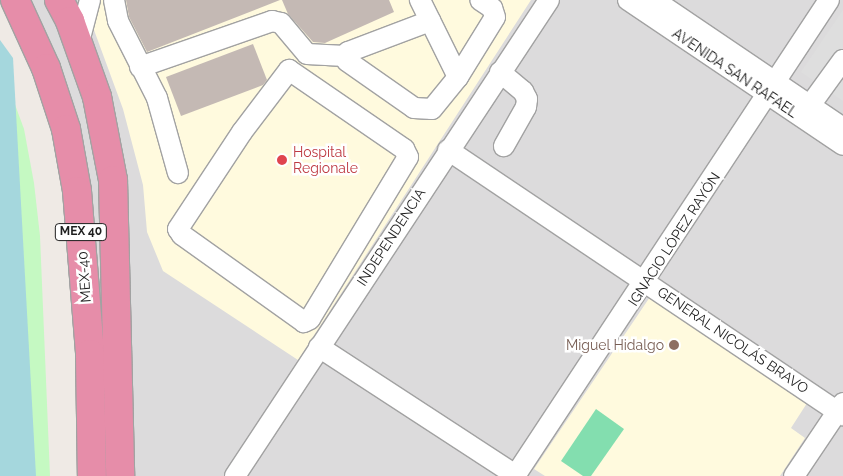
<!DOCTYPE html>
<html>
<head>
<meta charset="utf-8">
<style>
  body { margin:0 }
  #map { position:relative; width:843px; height:476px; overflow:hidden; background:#efeae5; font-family:Raleway,sans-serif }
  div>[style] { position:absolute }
  .residential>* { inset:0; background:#dcdbdc }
  .education>* { inset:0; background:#fffade }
  .park>* { inset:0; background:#c5f9c2 }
  .pitch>* { inset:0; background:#83deaf }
  .parking>* { inset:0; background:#dedede }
  .water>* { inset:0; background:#a5d7dd }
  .building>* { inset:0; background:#c4b9b4 }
  .roads { filter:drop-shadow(1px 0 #a2a2a2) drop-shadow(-1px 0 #a2a2a2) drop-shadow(0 1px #a2a2a2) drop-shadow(0 -1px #a2a2a2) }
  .minor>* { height:20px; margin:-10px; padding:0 10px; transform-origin:10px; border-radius:10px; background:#fff }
  .highway>* { height:28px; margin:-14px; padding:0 14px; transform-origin:14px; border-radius:14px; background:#e68da9 }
  .dots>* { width:14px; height:14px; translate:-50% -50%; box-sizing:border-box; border:2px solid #fff; border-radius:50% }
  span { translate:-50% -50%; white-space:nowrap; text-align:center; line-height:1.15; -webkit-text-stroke:5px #fff; paint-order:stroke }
  .shield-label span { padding:1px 4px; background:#fff; border:1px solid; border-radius:4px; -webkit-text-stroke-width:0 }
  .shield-label { font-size:12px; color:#1e1e1e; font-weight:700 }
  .street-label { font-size:14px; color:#1e1e1e }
  .health-label { font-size:14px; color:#be3a42 }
  .left { translate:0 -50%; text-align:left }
  .education-label { font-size:14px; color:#785e54 }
  .right { translate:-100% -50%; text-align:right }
</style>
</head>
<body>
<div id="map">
  <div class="residential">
    <div style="clip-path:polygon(4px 0,843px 0,843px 476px,102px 476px,63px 121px)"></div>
  </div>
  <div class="education">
    <div style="clip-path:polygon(80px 0,531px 0,298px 360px,163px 271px,147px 232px,143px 185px,123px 109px,87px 11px)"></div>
    <div style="clip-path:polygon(654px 291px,809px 400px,791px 428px,805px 438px,780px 476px,545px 476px,534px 469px)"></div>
  </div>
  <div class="park">
    <div style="clip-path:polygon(0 64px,24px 129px,34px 183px,40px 236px,50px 476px,0 476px)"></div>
  </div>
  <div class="pitch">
    <div style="clip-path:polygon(596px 409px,624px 429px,591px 476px,583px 476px,561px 461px)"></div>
  </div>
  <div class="parking">
    <div style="clip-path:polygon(843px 10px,843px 101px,801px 72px)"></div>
  </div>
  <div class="water">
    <div style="clip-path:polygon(0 40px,13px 58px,36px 476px,0 476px)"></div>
  </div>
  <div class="building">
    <div style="clip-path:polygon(126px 0,280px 0,147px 52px,129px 17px)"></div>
    <div style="clip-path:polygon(282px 0,389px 0,394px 12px,325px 43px,313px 42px,288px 14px)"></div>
    <div style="clip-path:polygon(253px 44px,267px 80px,263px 85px,181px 116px,166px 77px)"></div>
  </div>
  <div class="roads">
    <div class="minor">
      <div style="left:114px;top:0;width:21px;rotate:79deg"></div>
      <div style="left:118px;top:21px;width:86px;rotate:63.1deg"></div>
      <div style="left:157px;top:98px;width:78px;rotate:74.4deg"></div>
      <div style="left:628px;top:0;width:259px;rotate:34deg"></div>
      <div style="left:654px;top:0;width:228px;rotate:34.1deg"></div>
      <div style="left:78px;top:46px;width:48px;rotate:-75.4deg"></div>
      <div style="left:345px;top:56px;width:5px;rotate:68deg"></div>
      <div style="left:347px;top:61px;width:82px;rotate:35deg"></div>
      <div style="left:414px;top:108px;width:18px;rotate:3deg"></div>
      <div style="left:432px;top:109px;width:41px;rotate:-50.9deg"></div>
      <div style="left:458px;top:77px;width:86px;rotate:-116.3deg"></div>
      <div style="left:140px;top:67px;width:140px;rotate:-19.2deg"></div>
      <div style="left:272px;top:21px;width:9px;rotate:13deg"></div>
      <div style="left:281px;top:23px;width:40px;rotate:50deg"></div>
      <div style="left:307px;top:54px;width:38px;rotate:3deg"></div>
      <div style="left:345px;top:56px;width:5px;rotate:-53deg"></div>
      <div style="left:348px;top:52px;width:88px;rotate:-20.7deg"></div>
      <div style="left:289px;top:70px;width:140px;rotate:34.5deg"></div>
      <div style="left:404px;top:149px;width:9px;rotate:63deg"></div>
      <div style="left:408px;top:157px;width:189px;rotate:121.2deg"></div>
      <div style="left:310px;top:319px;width:7px;rotate:153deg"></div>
      <div style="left:304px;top:322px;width:150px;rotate:-144.5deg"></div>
      <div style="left:182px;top:235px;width:7px;rotate:-124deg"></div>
      <div style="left:178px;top:229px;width:116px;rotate:-56.6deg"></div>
      <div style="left:242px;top:132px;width:78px;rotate:-52.8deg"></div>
      <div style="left:500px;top:72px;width:30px;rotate:40deg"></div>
      <div style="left:523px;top:91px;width:9px;rotate:63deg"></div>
      <div style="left:527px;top:99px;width:8px;rotate:97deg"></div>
      <div style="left:526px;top:107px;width:45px;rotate:119.4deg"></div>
      <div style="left:458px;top:77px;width:70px;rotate:-58.3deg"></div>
      <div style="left:495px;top:17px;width:9px;rotate:-108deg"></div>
      <div style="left:492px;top:8px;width:14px;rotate:-146deg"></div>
      <div style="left:803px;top:115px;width:68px;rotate:-54deg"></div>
      <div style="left:448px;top:150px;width:476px;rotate:33.9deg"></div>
      <div style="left:319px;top:347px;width:236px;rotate:33.1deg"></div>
      <div style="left:235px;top:476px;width:570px;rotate:-56.59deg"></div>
      <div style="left:515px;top:476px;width:570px;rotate:-56.59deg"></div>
      <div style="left:794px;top:476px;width:88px;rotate:-56.1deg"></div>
    </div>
    <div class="highway">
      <div style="left:15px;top:0;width:75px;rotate:65.5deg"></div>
      <div style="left:46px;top:68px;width:64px;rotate:71.8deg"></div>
      <div style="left:66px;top:129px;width:63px;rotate:79.9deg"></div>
      <div style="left:77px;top:191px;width:164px;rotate:85.4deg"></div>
      <div style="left:90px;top:354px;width:122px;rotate:89.1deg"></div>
      <div style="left:59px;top:0;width:24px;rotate:62deg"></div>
      <div style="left:70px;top:21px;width:81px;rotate:70.4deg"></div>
      <div style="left:97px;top:97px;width:85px;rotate:79.1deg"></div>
      <div style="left:113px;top:180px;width:296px;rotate:88.6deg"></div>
    </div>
  </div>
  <div class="dots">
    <div style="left:282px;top:160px;background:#e0444e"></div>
    <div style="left:674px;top:345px;background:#8d6e63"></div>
  </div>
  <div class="shield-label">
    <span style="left:81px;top:232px">MEX 40</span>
  </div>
  <div class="street-label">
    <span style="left:735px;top:73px;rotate:34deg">AVENIDA SAN RAFAEL</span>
    <span style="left:391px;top:237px;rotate:-57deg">INDEPENDENCIA</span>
    <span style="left:674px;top:239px;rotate:-57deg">IGNACIO LÓPEZ RAYÓN</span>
    <span style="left:84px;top:277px;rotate:-94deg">MEX-40</span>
    <span style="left:733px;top:340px;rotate:34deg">GENERAL NICOLÁS BRAVO</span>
  </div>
  <div class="health-label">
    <span class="left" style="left:293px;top:160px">Hospital<br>Regionale</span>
  </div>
  <div class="education-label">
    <span class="right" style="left:664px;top:345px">Miguel Hidalgo</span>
  </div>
</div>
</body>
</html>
